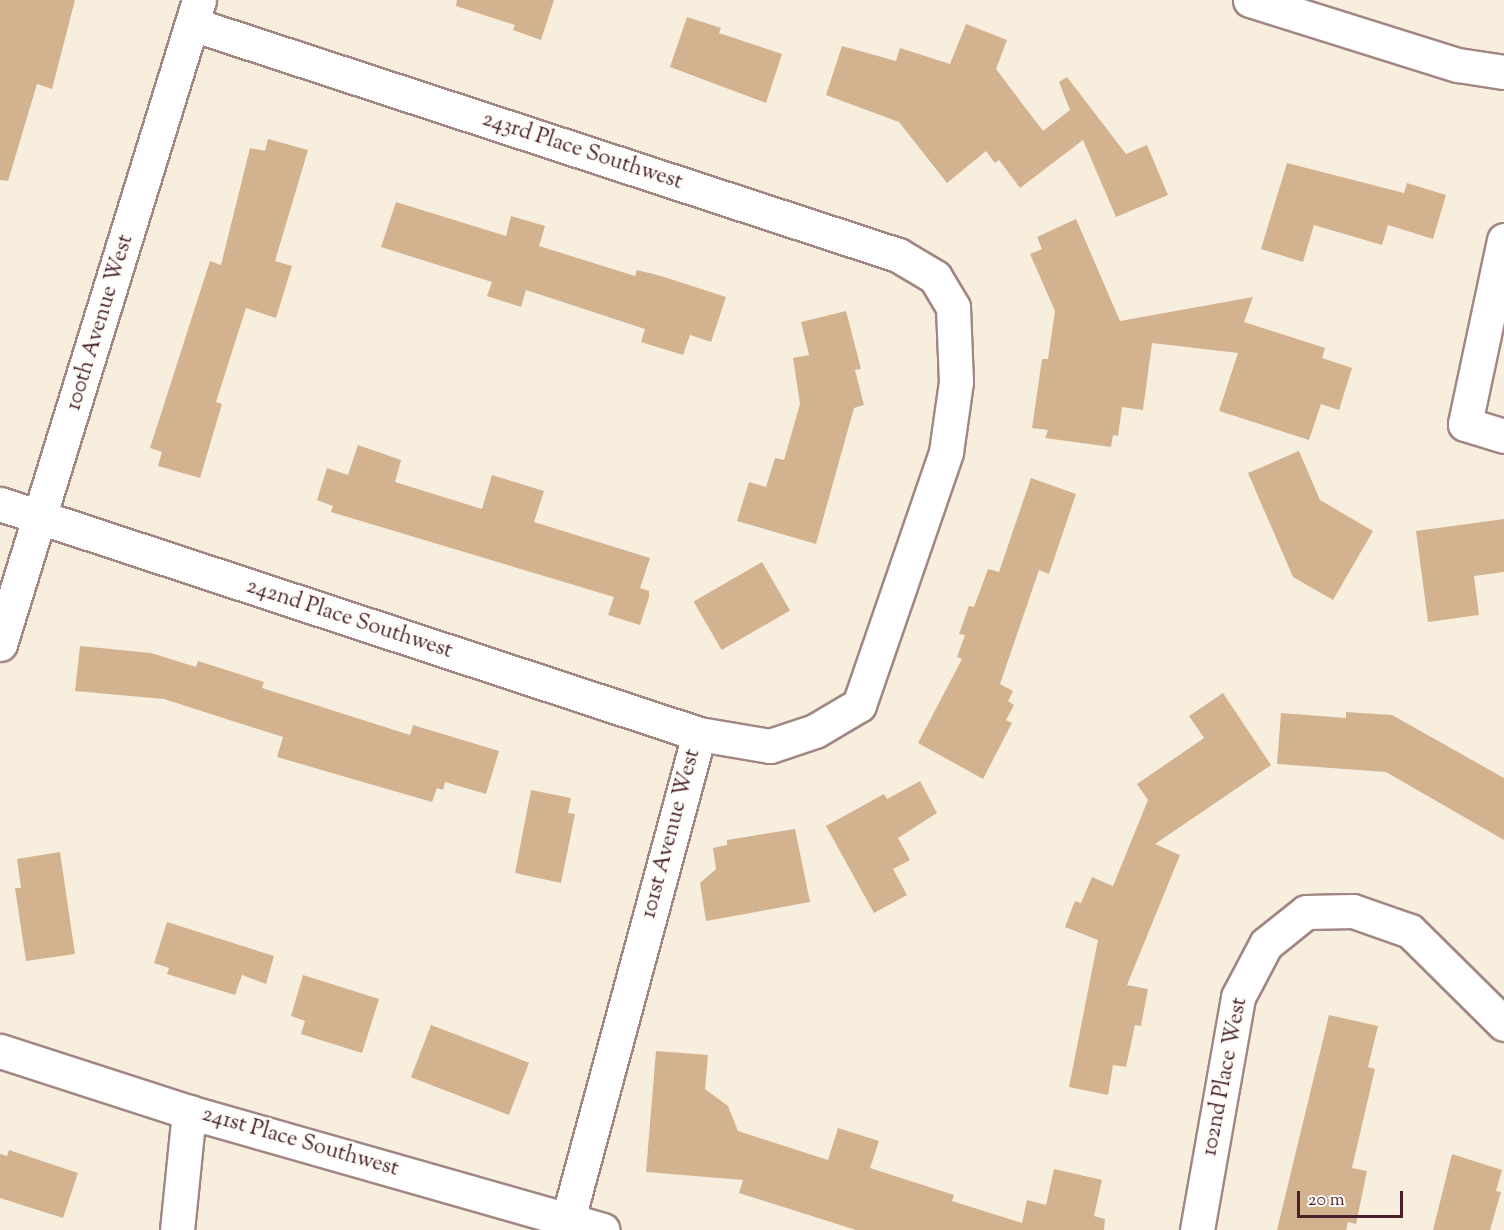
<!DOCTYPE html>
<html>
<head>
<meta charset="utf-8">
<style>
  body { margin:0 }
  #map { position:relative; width:1504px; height:1230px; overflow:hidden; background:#f8eede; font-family:"Sorts Mill Goudy",serif }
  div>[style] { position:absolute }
  .building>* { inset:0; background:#d3b38f; transform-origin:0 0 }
  .roads { filter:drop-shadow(2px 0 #a18684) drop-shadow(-2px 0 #a18684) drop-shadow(0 2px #a18684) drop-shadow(0 -2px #a18684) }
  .minor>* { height:33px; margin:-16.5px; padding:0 16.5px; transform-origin:16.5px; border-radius:16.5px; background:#fff }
  .major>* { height:33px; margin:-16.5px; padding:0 16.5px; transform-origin:16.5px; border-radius:16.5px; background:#fff }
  span { translate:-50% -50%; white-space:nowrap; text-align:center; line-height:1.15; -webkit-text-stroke:5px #fdfcf7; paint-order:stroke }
  .street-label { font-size:22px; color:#4a1f2b }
  .scale { position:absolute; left:1297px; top:1191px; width:106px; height:27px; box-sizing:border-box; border:3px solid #4a1f2b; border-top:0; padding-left:8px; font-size:18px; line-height:21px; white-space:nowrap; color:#4a1f2b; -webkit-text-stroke:4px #fdfcf7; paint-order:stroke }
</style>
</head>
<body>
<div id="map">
  <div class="building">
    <div style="clip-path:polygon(0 0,75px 0,52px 89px,37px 84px,8px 181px,0 180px)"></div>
    <div style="clip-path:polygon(457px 0,554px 0,541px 40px,513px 30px,515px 25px,456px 6px)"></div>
    <div style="clip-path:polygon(687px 17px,721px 28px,719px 33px,782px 54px,766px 103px,670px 67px)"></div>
    <div style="clip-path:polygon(966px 24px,1007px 40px,996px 69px,1043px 131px,1070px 110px,1059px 82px,1067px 77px,1126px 154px,1147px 145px,1168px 195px,1116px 217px,1083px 140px,1020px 188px,999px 160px,995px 163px,986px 151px,947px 183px,899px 122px,826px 95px,842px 46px,896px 61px,900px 48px,950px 64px)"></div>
    <div style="clip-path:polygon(268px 139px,308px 150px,275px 261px,292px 266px,276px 318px,246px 308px,216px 402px,222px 404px,200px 478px,158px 466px,162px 452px,150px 448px,210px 261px,221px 265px,250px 148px,265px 151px)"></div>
    <div style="clip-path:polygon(1287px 163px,1404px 193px,1407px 183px,1446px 195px,1433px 239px,1388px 225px,1382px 245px,1314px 225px,1303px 262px,1261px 249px)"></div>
    <div style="clip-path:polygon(396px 202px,506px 236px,511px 216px,545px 226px,539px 246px,635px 276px,637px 270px,661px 276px,726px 297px,711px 342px,690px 335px,683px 355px,641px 342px,645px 329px,526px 290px,521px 307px,487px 296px,492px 282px,381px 247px)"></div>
    <div style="clip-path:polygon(1076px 219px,1120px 321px,1253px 297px,1244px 322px,1325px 348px,1322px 358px,1352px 368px,1339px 410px,1321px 404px,1309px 440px,1219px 411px,1238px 353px,1152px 343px,1143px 410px,1122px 407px,1118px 436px,1113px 435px,1111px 447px,1045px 438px,1048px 430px,1032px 428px,1042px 359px,1048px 359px,1055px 311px,1030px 254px,1042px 249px,1037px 237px)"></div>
    <div style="clip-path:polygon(846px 311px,861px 369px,855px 370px,864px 405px,854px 408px,816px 544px,737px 521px,749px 482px,766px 487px,775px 458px,784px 460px,800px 404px,793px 358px,809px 355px,801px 322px)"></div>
    <div style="clip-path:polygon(358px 445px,401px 460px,395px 482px,482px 509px,492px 475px,544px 491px,534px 522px,650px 558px,640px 588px,649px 591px,649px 597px,640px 625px,608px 615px,614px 597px,331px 512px,333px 506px,317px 500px,327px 468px,348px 475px)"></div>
    <div style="clip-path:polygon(1299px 451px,1320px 500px,1373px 531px,1333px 600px,1293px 577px,1248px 473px)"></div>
    <div style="clip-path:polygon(1031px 478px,1076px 494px,1049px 574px,1039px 570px,1000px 684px,1013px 691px,1008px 701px,1014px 705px,1006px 720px,1012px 723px,983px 779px,918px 743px,962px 659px,957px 657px,965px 635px,959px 634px,969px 606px,974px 607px,988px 569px,999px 572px)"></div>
    <div style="clip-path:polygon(1504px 519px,1504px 572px,1474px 576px,1479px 615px,1428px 622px,1416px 531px)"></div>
    <div style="left:762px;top:562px;width:56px;height:79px;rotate:60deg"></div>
    <div style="clip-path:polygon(80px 646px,151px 653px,196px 667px,198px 661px,264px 682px,262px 688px,410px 735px,413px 725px,499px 751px,486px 794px,445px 782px,443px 790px,437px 788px,432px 802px,277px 757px,283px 737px,164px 699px,75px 691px)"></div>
    <div style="clip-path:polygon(1223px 693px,1271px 765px,1155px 844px,1180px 855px,1127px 985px,1148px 989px,1141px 1026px,1135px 1025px,1126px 1067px,1113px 1065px,1108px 1095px,1069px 1087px,1098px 940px,1065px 927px,1075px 901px,1081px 903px,1092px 877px,1113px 886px,1148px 800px,1137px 784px,1204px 738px,1189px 716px)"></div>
    <div style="clip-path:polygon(1346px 712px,1392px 715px,1504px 778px,1504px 840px,1386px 772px,1277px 764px,1281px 713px,1346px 718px)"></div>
    <div style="clip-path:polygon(920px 781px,937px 813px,898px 838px,910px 860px,893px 869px,907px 895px,874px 913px,826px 826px,884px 794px,887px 799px)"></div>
    <div style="clip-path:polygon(531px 790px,571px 798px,568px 813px,575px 814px,561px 883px,515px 873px)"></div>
    <div style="clip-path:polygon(795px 829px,810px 902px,706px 921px,700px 883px,716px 869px,713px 848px,727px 845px,727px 840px)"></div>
    <div style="clip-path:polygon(60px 852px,75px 954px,26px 961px,15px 888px,21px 888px,17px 859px)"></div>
    <div style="clip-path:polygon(167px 922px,274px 956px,266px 984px,242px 975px,235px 995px,167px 974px,169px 968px,154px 963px)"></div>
    <div style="clip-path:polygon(303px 975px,379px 999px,362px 1053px,301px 1034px,305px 1021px,291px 1016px)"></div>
    <div style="clip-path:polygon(1329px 1015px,1378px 1026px,1368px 1067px,1375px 1069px,1352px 1168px,1367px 1171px,1356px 1224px,1348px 1222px,1346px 1230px,1277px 1230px)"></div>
    <div style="left:431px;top:1025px;width:105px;height:56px;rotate:21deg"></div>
    <div style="clip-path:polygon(656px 1051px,708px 1055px,705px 1089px,728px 1106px,738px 1131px,828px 1160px,838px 1128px,879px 1141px,870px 1168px,954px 1195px,952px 1201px,1022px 1223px,1027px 1200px,1046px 1205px,1054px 1169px,1102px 1180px,1094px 1216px,1105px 1219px,1104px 1230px,856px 1230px,739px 1193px,743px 1180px,646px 1172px)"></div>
    <div style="clip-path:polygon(9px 1150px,78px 1173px,63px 1218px,0 1198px,0 1154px,7px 1156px)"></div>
    <div style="clip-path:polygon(1452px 1154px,1502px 1170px,1496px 1191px,1501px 1192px,1490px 1230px,1433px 1230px)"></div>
  </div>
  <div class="roads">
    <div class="minor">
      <div style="left:1250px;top:0;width:218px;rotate:17.4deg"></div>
      <div style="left:1458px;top:65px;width:47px;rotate:8.7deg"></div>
      <div style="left:1504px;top:240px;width:188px;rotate:102deg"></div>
      <div style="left:1465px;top:424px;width:41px;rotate:17.1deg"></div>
      <div style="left:0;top:504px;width:736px;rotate:18.21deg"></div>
      <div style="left:699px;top:734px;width:72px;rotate:9.6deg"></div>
      <div style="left:770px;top:746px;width:47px;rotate:-18.4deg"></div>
      <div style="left:815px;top:731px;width:51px;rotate:-30.6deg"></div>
      <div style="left:859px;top:705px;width:268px;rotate:-71deg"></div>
      <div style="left:946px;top:452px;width:71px;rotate:-81.9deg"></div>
      <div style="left:956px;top:382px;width:75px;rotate:-92.3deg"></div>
      <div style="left:953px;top:307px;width:35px;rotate:-121deg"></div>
      <div style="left:935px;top:277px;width:43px;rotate:-149.3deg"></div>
      <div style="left:898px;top:255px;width:743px;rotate:-161.88deg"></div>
      <div style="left:0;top:1051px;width:199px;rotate:17.9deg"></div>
      <div style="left:189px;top:1112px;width:430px;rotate:15.9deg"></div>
      <div style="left:568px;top:1219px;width:502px;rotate:-74.88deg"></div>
      <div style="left:177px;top:1230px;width:119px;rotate:-84.2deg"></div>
      <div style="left:1197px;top:1230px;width:237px;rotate:-80deg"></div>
      <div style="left:1238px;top:997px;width:60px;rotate:-62.2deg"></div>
      <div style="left:1266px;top:944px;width:51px;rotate:-38.7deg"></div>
      <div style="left:1306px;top:912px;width:47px;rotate:-1.2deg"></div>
      <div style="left:1353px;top:911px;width:60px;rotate:19.3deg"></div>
      <div style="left:1410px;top:931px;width:132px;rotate:44.7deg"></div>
    </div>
    <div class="major">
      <div style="left:0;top:644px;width:674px;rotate:-72.83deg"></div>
    </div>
  </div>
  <div class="street-label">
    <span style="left:582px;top:152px;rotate:18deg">243rd Place Southwest</span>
    <span style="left:101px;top:323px;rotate:-73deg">100th Avenue West</span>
    <span style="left:349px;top:620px;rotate:18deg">242nd Place Southwest</span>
    <span style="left:672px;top:834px;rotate:-75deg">101st Avenue West</span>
    <span style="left:1226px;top:1077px;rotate:-79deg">102nd Place West</span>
    <span style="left:300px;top:1143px;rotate:16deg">241st Place Southwest</span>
  </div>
  <div class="scale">20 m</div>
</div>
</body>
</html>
